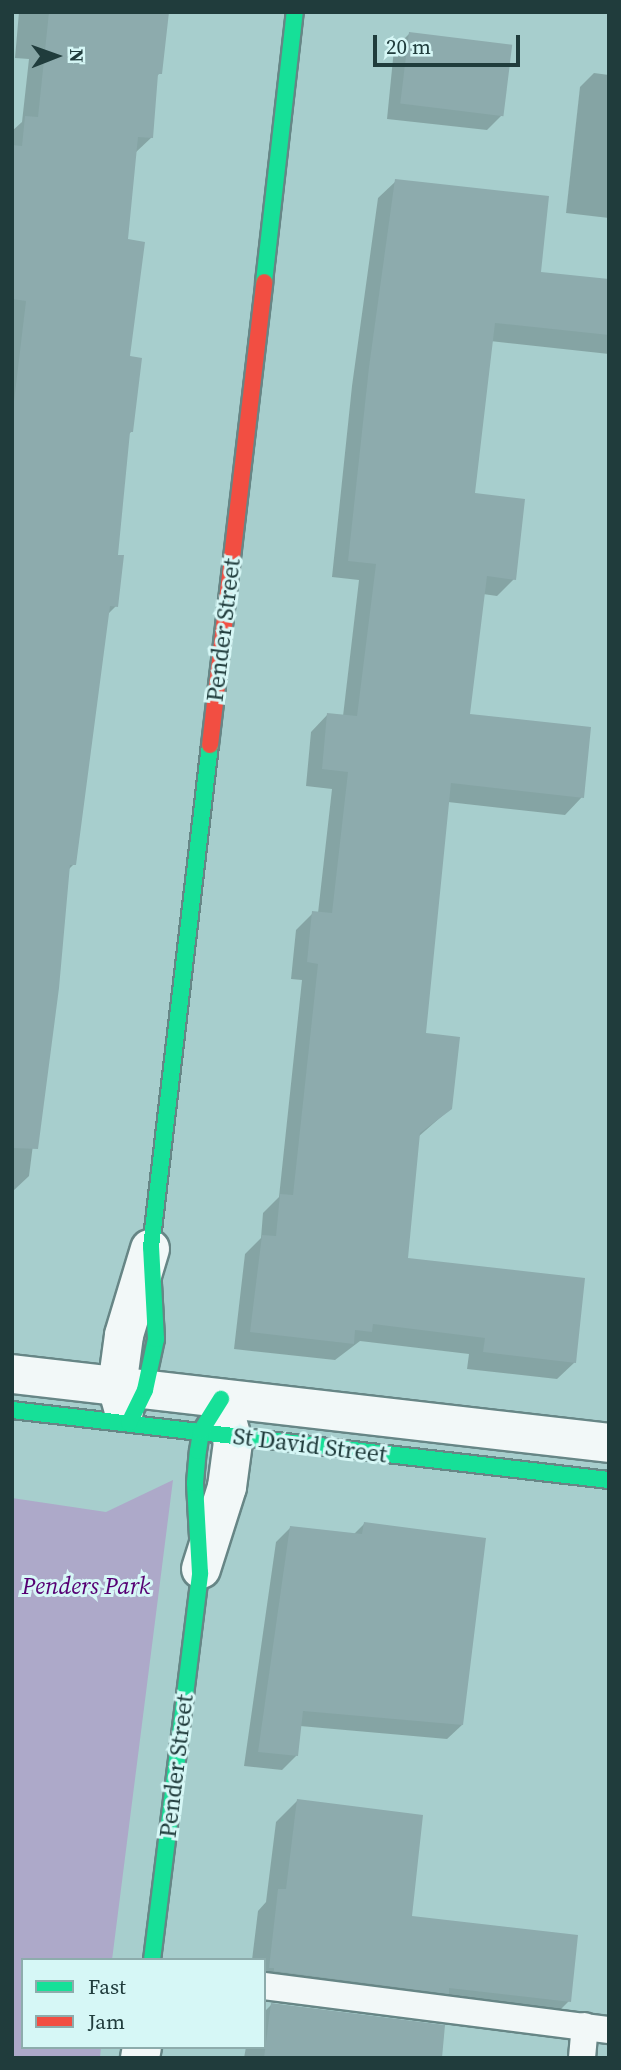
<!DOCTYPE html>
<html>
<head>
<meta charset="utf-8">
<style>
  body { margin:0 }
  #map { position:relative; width:621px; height:2070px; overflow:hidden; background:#a7cecd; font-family:"Source Serif 4",serif }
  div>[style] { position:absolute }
  .green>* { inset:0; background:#ada9c9 }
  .shadow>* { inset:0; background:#0003 }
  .building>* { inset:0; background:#8dabad; transform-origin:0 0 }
  .roads { filter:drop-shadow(2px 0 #678686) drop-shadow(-2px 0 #678686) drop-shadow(0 2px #678686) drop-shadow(0 -2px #678686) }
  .lane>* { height:26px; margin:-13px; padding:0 13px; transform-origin:13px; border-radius:13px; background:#f2f8f8 }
  .street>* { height:38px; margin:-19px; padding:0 19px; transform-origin:19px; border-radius:19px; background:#f2f8f8 }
  .fast>* { height:16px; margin:-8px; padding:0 8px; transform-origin:8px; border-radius:8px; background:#16e098 }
  .jam>* { height:16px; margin:-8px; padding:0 8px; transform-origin:8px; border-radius:8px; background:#f24e42 }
  span { translate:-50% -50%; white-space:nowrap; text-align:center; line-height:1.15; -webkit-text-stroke:6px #d6f7f6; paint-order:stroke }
  .street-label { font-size:24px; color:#203c3c }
  .park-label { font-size:24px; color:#560073; font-style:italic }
  .frame { position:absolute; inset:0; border:14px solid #203c3c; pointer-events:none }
  .legend { position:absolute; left:21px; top:1958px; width:245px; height:91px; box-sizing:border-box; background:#d6f7f6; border:2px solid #8dacac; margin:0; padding:9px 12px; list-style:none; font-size:21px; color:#203c3c }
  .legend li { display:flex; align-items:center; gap:14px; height:35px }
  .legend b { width:35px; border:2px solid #8dacac }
  .north { position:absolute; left:21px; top:21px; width:70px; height:70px; -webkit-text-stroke:5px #d6f7f6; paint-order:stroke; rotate:89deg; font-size:19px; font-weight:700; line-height:28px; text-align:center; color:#203c3c }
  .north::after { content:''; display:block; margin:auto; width:24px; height:32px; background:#203c3c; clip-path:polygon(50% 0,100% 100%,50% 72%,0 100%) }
  .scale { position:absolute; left:373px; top:35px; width:147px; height:32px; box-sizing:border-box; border:4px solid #203c3c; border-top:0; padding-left:9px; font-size:21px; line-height:24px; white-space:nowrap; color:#203c3c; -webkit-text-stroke:5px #d6f7f6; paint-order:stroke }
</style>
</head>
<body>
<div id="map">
  <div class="green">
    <div style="clip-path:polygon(173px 1480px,112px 1960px,23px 1960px,23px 2047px,101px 2047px,100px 2058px,12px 2058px,12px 1498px,106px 1512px)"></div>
  </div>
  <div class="shadow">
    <div style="clip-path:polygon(19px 12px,167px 12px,160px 73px,156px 77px,152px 137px,134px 154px,126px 241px,132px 431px,128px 435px,116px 556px,116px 606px,107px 615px,74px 864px,68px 870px,29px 1176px,12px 1192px,12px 131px,22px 122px,29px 59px,15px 58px)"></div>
    <div style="clip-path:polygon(409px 34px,502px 115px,487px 130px,387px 119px,394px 49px)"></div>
    <div style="clip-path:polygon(594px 73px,609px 75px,609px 218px,566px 213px,580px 87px)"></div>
    <div style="clip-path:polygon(396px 181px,539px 273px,609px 281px,609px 354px,490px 341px,473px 495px,514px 579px,497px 596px,483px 594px,468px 715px,582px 797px,565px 815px,448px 802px,424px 1035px,450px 1109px,418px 1137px,406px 1259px,575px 1362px,557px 1379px,467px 1369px,469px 1354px,360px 1341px,335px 1360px,234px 1349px,245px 1254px,261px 1238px,263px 1213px,279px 1197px,302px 980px,291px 979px,296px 930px,313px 913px,318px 913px,332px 789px,306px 786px,311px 732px,328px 714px,343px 716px,359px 580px,332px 577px,352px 386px,378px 198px)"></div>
    <div style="clip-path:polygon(364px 1524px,462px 1725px,447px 1739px,300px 1726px,297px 1755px,282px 1770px,244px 1766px,276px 1542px,291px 1527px,353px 1535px)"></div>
    <div style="clip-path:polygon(297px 1801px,410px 1918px,569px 2001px,548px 2022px,264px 1993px,264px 1960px,252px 1960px,258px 1911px,266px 1902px,276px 1822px)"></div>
    <div style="clip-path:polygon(271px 2005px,440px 2058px,244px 2058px,246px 2047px,264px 2047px,264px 2012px)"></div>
  </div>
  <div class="building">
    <div style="clip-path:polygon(49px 12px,169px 12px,162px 74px,158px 74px,153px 138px,138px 137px,128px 239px,145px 242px,130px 356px,142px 358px,133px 432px,130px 432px,118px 555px,124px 555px,118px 607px,110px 606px,76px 865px,70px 865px,59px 988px,38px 1149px,12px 1148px,12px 418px,26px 301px,12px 299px,12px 145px,22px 146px,25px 116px,38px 117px)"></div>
    <div style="left:409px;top:32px;width:104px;height:72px;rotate:7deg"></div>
    <div style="clip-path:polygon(395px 179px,549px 196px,541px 272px,609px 279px,609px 335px,495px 323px,475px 493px,525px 499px,516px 580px,487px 576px,470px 714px,591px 727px,584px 798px,451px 783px,426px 1033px,460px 1037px,452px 1109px,420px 1133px,408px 1258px,585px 1278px,576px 1363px,483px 1352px,485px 1338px,373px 1324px,372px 1332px,355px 1330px,354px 1344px,250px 1332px,262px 1235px,276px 1236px,280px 1194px,293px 1195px,318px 964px,307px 962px,312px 911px,332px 913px,348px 772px,322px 769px,327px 713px,357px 716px,376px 564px,348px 561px,369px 367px)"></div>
    <div style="clip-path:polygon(364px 1522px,486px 1538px,463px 1725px,303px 1711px,298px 1756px,258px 1752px,290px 1526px,362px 1534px)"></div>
    <div style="clip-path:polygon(297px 1799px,423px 1815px,412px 1916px,578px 1935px,571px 2002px,449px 1988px,449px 1994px,274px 1971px,274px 1968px,269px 1968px,278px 1889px,286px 1889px)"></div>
    <div style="clip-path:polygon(271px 2003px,445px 2025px,442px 2058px,264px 2058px)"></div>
  </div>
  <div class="roads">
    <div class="lane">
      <div style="left:264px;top:1986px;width:348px;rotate:7.3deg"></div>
      <div style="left:582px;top:2058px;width:32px;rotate:-85deg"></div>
    </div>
    <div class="street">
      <div style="left:12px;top:1374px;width:601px;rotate:6.59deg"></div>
      <div style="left:124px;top:1411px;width:25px;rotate:-106deg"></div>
      <div style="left:117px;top:1387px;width:52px;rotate:-82.3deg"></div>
      <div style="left:124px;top:1335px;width:90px;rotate:-73.2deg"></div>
      <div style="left:201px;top:1569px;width:86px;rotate:-72.4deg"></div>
      <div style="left:227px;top:1487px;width:45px;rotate:-82.4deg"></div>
      <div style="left:233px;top:1442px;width:39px;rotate:-105deg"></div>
      <div style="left:140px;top:2058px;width:11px;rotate:-80deg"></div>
    </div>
    <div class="fast">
      <div style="left:264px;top:282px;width:272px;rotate:-83.5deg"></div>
      <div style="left:12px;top:1410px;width:601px;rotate:6.69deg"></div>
      <div style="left:129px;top:1423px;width:37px;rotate:-64deg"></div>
      <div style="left:145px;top:1390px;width:52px;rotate:-77.8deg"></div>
      <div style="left:156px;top:1339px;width:92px;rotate:-93.1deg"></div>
      <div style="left:151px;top:1247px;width:505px;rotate:-83.3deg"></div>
      <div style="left:152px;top:1960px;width:390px;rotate:-82.9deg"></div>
      <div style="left:200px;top:1573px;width:90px;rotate:-93.2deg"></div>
      <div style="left:195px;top:1483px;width:32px;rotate:-85deg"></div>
      <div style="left:198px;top:1451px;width:20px;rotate:-81deg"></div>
      <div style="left:201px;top:1431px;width:38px;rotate:-58deg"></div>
    </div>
    <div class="jam">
      <div style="left:210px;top:745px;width:466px;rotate:-83.3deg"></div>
    </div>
  </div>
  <div class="street-label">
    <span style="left:223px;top:630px;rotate:-83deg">Pender Street</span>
    <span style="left:310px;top:1445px;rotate:7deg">St David Street</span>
    <span style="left:176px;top:1766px;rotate:-83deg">Pender Street</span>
  </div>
  <div class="park-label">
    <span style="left:86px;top:1586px">Penders Park</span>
  </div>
  <div class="frame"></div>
  <ul class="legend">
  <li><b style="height:9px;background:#16e098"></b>Fast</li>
  <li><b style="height:9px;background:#f24e42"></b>Jam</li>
  </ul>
  <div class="north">N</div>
  <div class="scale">20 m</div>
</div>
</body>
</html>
